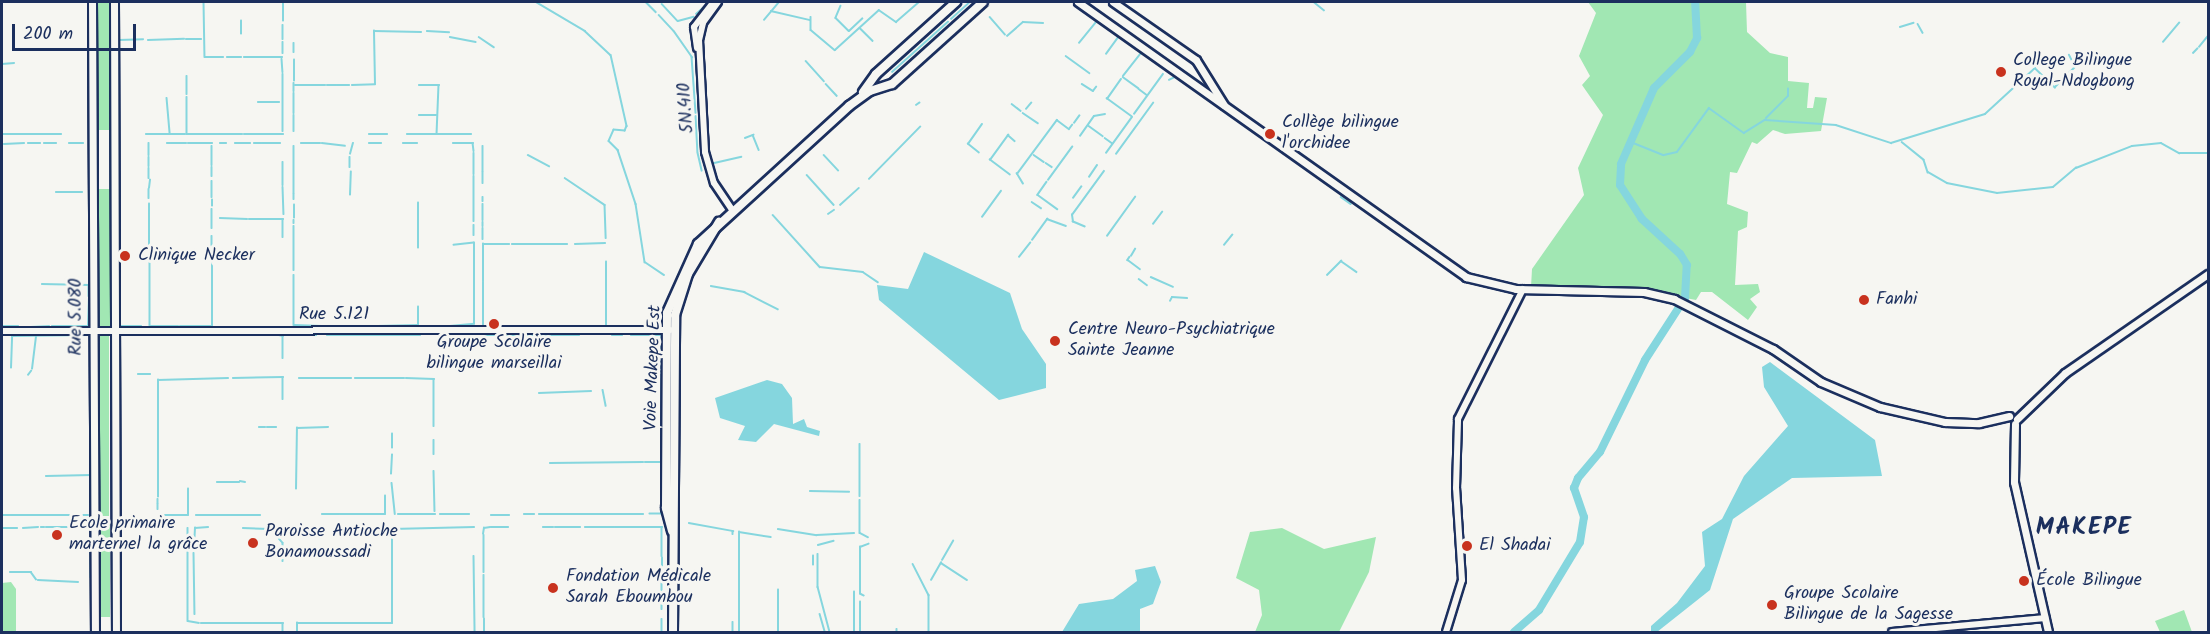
<!DOCTYPE html>
<html>
<head>
<meta charset="utf-8">
<style>
  body { margin:0 }
  #map { position:relative; width:2210px; height:634px; overflow:hidden; background:#f6f6f2; font-family:Kalam,sans-serif }
  div>[style] { position:absolute }
  .green>* { inset:0; background:#a1e7b3; transform-origin:0 0 }
  .water>* { inset:0; background:#85d6de }
  .stream>* { height:1.5px; margin:-0.75px; padding:0 0.75px; transform-origin:0.75px; border-radius:0.75px; background:#85d6de }
  .river>* { height:8px; margin:-4px; padding:0 4px; transform-origin:4px; border-radius:4px; background:#85d6de }
  .roads { filter:drop-shadow(2px 0 #1b2f5e) drop-shadow(-2px 0 #1b2f5e) drop-shadow(0 2px #1b2f5e) drop-shadow(0 -2px #1b2f5e) }
  .tertiary>* { height:6px; margin:-3px; padding:0 3px; transform-origin:3px; border-radius:3px; background:#f6f6f2 }
  .secondary>* { height:7px; margin:-3.5px; padding:0 3.5px; transform-origin:3.5px; border-radius:3.5px; background:#f6f6f2 }
  .primary>* { height:8px; margin:-4px; padding:0 4px; transform-origin:4px; border-radius:4px; background:#f6f6f2 }
  .dots>* { width:16px; height:16px; translate:-50% -50%; box-sizing:border-box; border:3px solid #f6f6f2; border-radius:50% }
  span { translate:-50% -50%; white-space:nowrap; text-align:center; line-height:1.15; -webkit-text-stroke:6px #f6f6f2; paint-order:stroke }
  .poi-label { font-size:18px; color:#1b2f5e }
  .left { translate:0 -50%; text-align:left }
  .street-label { font-size:18px; color:#1b2f5e }
  .district-label { font-size:24px; color:#1b2f5e; font-weight:700; letter-spacing:1.5px }
  .frame { position:absolute; inset:0; border:3px solid #1b2f5e; pointer-events:none }
  .scale { position:absolute; left:12px; top:24px; width:124px; height:27px; box-sizing:border-box; border:3px solid #1b2f5e; border-top:0; padding-left:8px; font-size:18px; line-height:21px; white-space:nowrap; color:#1b2f5e; -webkit-text-stroke:4px #f6f6f2; paint-order:stroke }
</style>
</head>
<body>
<div id="map">
  <div class="green">
    <div style="left:94px;top:2px;width:15px;height:128px"></div>
    <div style="clip-path:polygon(1588px 2px,1746px 2px,1747px 32px,1770px 53px,1788px 57px,1788px 81px,1809px 83px,1807px 108px,1813px 108px,1815px 97px,1827px 98px,1821px 131px,1785px 134px,1773px 130px,1757px 144px,1752px 142px,1737px 173px,1730px 172px,1727px 204px,1748px 212px,1747px 227px,1738px 231px,1735px 285px,1758px 284px,1760px 292px,1750px 299px,1757px 307px,1748px 320px,1712px 292px,1701px 292px,1696px 300px,1627px 287px,1531px 287px,1532px 269px,1584px 195px,1578px 168px,1603px 115px,1582px 85px,1590px 76px,1579px 56px,1596px 13px)"></div>
    <div style="left:95px;top:189px;width:17px;height:139px"></div>
    <div style="left:94px;top:334px;width:15px;height:182px"></div>
    <div style="left:94px;top:522px;width:16px;height:95px"></div>
    <div style="clip-path:polygon(1282px 528px,1324px 549px,1376px 537px,1369px 572px,1339px 632px,1255px 632px,1262px 615px,1259px 590px,1236px 578px,1250px 532px)"></div>
    <div style="clip-path:polygon(11px 582px,16px 589px,16px 632px,2px 632px,2px 583px)"></div>
    <div style="clip-path:polygon(2184px 610px,2192px 632px,2160px 632px,2155px 621px)"></div>
  </div>
  <div class="water">
    <div style="clip-path:polygon(924px 252px,1010px 293px,1022px 329px,1046px 364px,1046px 388px,999px 400px,879px 300px,877px 285px,908px 289px)"></div>
    <div style="clip-path:polygon(1770px 362px,1875px 440px,1882px 476px,1792px 478px,1733px 519px,1710px 590px,1657px 632px,1651px 632px,1651px 626px,1677px 603px,1705px 566px,1702px 532px,1722px 519px,1744px 476px,1788px 426px,1764px 387px,1762px 367px)"></div>
    <div style="clip-path:polygon(767px 380px,782px 384px,792px 398px,793px 424px,804px 419px,807px 427px,820px 431px,819px 436px,774px 424px,756px 442px,738px 440px,745px 426px,720px 418px,715px 398px)"></div>
    <div style="clip-path:polygon(1155px 566px,1161px 582px,1153px 604px,1140px 609px,1140px 632px,1062px 632px,1079px 604px,1113px 599px,1137px 581px,1135px 570px)"></div>
  </div>
  <div class="stream">
    <div style="left:204px;top:2px;width:55px;rotate:89deg"></div>
    <div style="left:205px;top:57px;width:18px"></div>
    <div style="left:536px;top:2px;width:57px;rotate:30.6deg"></div>
    <div style="left:585px;top:31px;width:35px;rotate:43deg"></div>
    <div style="left:611px;top:55px;width:73px;rotate:77.3deg"></div>
    <div style="left:627px;top:126px;width:5px;rotate:112deg"></div>
    <div style="left:625px;top:131px;width:11px;rotate:-175deg"></div>
    <div style="left:614px;top:130px;width:12px;rotate:114deg"></div>
    <div style="left:609px;top:141px;width:13px;rotate:45deg"></div>
    <div style="left:618px;top:150px;width:57px;rotate:71.6deg"></div>
    <div style="left:636px;top:204px;width:59px;rotate:81.2deg"></div>
    <div style="left:645px;top:262px;width:23px;rotate:34deg"></div>
    <div style="left:646px;top:2px;width:14px;rotate:45deg"></div>
    <div style="left:1314px;top:2px;width:13px;rotate:39deg"></div>
    <div style="left:662px;top:4px;width:23px;rotate:47deg"></div>
    <div style="left:678px;top:21px;width:16px;rotate:-15deg"></div>
    <div style="left:841px;top:6px;width:13px;rotate:113deg"></div>
    <div style="left:836px;top:18px;width:18px;rotate:45deg"></div>
    <div style="left:849px;top:31px;width:18px;rotate:-43deg"></div>
    <div style="left:771px;top:11px;width:40px;rotate:13deg"></div>
    <div style="left:696px;top:14px;width:18px;rotate:-41deg"></div>
    <div style="left:659px;top:15px;width:21px;rotate:47deg"></div>
    <div style="left:811px;top:17px;width:13px;rotate:90deg"></div>
    <div style="left:811px;top:30px;width:31px;rotate:40deg"></div>
    <div style="left:835px;top:50px;width:59px;rotate:-42.3deg"></div>
    <div style="left:879px;top:10px;width:21px;rotate:35deg"></div>
    <div style="left:896px;top:22px;width:30px;rotate:-41deg"></div>
    <div style="left:990px;top:17px;width:23px;rotate:49deg"></div>
    <div style="left:951px;top:19px;width:25px;rotate:-42deg"></div>
    <div style="left:764px;top:20px;width:23px;rotate:-50deg"></div>
    <div style="left:283px;top:21px;width:19px;rotate:-90deg"></div>
    <div style="left:1918px;top:24px;width:10px;rotate:61deg"></div>
    <div style="left:283px;top:25px;width:14px;rotate:90deg"></div>
    <div style="left:1900px;top:27px;width:14px;rotate:-17deg"></div>
    <div style="left:860px;top:28px;width:18px;rotate:45deg"></div>
    <div style="left:427px;top:31px;width:22px;rotate:3deg"></div>
    <div style="left:674px;top:31px;width:32px;rotate:55deg"></div>
    <div style="left:692px;top:57px;width:56px;rotate:85.9deg"></div>
    <div style="left:241px;top:34px;width:13px;rotate:-90deg"></div>
    <div style="left:1007px;top:36px;width:21px;rotate:-41deg"></div>
    <div style="left:1023px;top:22px;width:20px;rotate:3deg"></div>
    <div style="left:450px;top:37px;width:26px;rotate:11deg"></div>
    <div style="left:479px;top:37px;width:18px;rotate:34deg"></div>
    <div style="left:186px;top:39px;width:15px"></div>
    <div style="left:119px;top:40px;width:24px;rotate:-2deg"></div>
    <div style="left:148px;top:40px;width:36px;rotate:-2deg"></div>
    <div style="left:283px;top:42px;width:11px;rotate:90deg"></div>
    <div style="left:2163px;top:42px;width:25px;rotate:-50deg"></div>
    <div style="left:294px;top:43px;width:9px;rotate:90deg"></div>
    <div style="left:1079px;top:43px;width:28px;rotate:-51deg"></div>
    <div style="left:2199px;top:47px;width:13px;rotate:-51deg"></div>
    <div style="left:2193px;top:53px;width:6px;rotate:-45deg"></div>
    <div style="left:1106px;top:54px;width:22px;rotate:-54deg"></div>
    <div style="left:1066px;top:56px;width:29px;rotate:36deg"></div>
    <div style="left:227px;top:57px;width:14px"></div>
    <div style="left:244px;top:57px;width:38px"></div>
    <div style="left:282px;top:59px;width:13px;rotate:86deg"></div>
    <div style="left:806px;top:61px;width:27px;rotate:48deg"></div>
    <div style="left:2px;top:64px;width:12px;rotate:-5deg"></div>
    <div style="left:892px;top:72px;width:75px;rotate:-41.8deg"></div>
    <div style="left:283px;top:74px;width:57px;rotate:90deg"></div>
    <div style="left:187px;top:76px;width:18px;rotate:90deg"></div>
    <div style="left:1123px;top:76px;width:31px;rotate:-52deg"></div>
    <div style="left:1123px;top:77px;width:19px;rotate:36deg"></div>
    <div style="left:1169px;top:80px;width:7px;rotate:-27deg"></div>
    <div style="left:294px;top:81px;width:21px;rotate:-90deg"></div>
    <div style="left:294px;top:83px;width:8px;rotate:90deg"></div>
    <div style="left:826px;top:84px;width:16px;rotate:47deg"></div>
    <div style="left:1082px;top:84px;width:13px;rotate:32deg"></div>
    <div style="left:1093px;top:91px;width:5px;rotate:-53deg"></div>
    <div style="left:295px;top:85px;width:30px"></div>
    <div style="left:327px;top:85px;width:9px"></div>
    <div style="left:337px;top:85px;width:12px"></div>
    <div style="left:352px;top:85px;width:23px;rotate:-2deg"></div>
    <div style="left:375px;top:84px;width:53px;rotate:-91.1deg"></div>
    <div style="left:374px;top:31px;width:47px;rotate:1.2deg"></div>
    <div style="left:419px;top:85px;width:20px"></div>
    <div style="left:439px;top:85px;width:49px;rotate:92.3deg"></div>
    <div style="left:1139px;top:89px;width:10px;rotate:37deg"></div>
    <div style="left:294px;top:93px;width:20px;rotate:90deg"></div>
    <div style="left:187px;top:97px;width:37px;rotate:90deg"></div>
    <div style="left:187px;top:134px;width:55px"></div>
    <div style="left:167px;top:98px;width:36px;rotate:85deg"></div>
    <div style="left:258px;top:102px;width:21px"></div>
    <div style="left:1012px;top:104px;width:11px;rotate:38deg"></div>
    <div style="left:916px;top:105px;width:4px;rotate:-34deg"></div>
    <div style="left:1026px;top:109px;width:8px;rotate:-50deg"></div>
    <div style="left:1023px;top:113px;width:18px;rotate:34deg"></div>
    <div style="left:1134px;top:114px;width:49px;rotate:-54.1deg"></div>
    <div style="left:294px;top:115px;width:16px;rotate:90deg"></div>
    <div style="left:419px;top:115px;width:17px"></div>
    <div style="left:696px;top:116px;width:36px;rotate:87deg"></div>
    <div style="left:1766px;top:118px;width:31px;rotate:-45deg"></div>
    <div style="left:1788px;top:96px;width:7px;rotate:-90deg"></div>
    <div style="left:1074px;top:123px;width:9px;rotate:-54deg"></div>
    <div style="left:1089px;top:126px;width:17px;rotate:36deg"></div>
    <div style="left:2px;top:134px;width:59px"></div>
    <div style="left:146px;top:134px;width:39px"></div>
    <div style="left:244px;top:134px;width:39px"></div>
    <div style="left:369px;top:134px;width:18px"></div>
    <div style="left:407px;top:134px;width:64px"></div>
    <div style="left:1080px;top:136px;width:24px;rotate:-55deg"></div>
    <div style="left:1094px;top:116px;width:11px;rotate:-10deg"></div>
    <div style="left:745px;top:138px;width:9px;rotate:-21deg"></div>
    <div style="left:753px;top:135px;width:16px;rotate:68deg"></div>
    <div style="left:1105px;top:138px;width:9px;rotate:36deg"></div>
    <div style="left:1631px;top:142px;width:35px;rotate:22deg"></div>
    <div style="left:1664px;top:155px;width:13px;rotate:-13deg"></div>
    <div style="left:1677px;top:152px;width:54px;rotate:-54deg"></div>
    <div style="left:1709px;top:108px;width:43px;rotate:35.5deg"></div>
    <div style="left:1744px;top:133px;width:25px;rotate:-32deg"></div>
    <div style="left:1765px;top:120px;width:71px;rotate:4deg"></div>
    <div style="left:1836px;top:125px;width:58px;rotate:18.1deg"></div>
    <div style="left:1891px;top:143px;width:98px;rotate:-17.1deg"></div>
    <div style="left:1985px;top:114px;width:68px;rotate:-42.6deg"></div>
    <div style="left:2035px;top:68px;width:28px;rotate:44deg"></div>
    <div style="left:2055px;top:87px;width:28px;rotate:-45deg"></div>
    <div style="left:2075px;top:67px;width:13px;rotate:-117deg"></div>
    <div style="left:1902px;top:142px;width:28px;rotate:39deg"></div>
    <div style="left:1924px;top:160px;width:13px;rotate:72deg"></div>
    <div style="left:1928px;top:172px;width:22px;rotate:30deg"></div>
    <div style="left:1947px;top:183px;width:51px;rotate:11.3deg"></div>
    <div style="left:1997px;top:193px;width:56px;rotate:-6.1deg"></div>
    <div style="left:2053px;top:187px;width:30px;rotate:-40deg"></div>
    <div style="left:2076px;top:168px;width:60px;rotate:-21.4deg"></div>
    <div style="left:2132px;top:146px;width:29px;rotate:-6deg"></div>
    <div style="left:2161px;top:143px;width:21px;rotate:29deg"></div>
    <div style="left:2179px;top:153px;width:29px"></div>
    <div style="left:28px;top:143px;width:12px"></div>
    <div style="left:44px;top:143px;width:12px"></div>
    <div style="left:69px;top:143px;width:14px"></div>
    <div style="left:149px;top:143px;width:12px;rotate:90deg"></div>
    <div style="left:167px;top:143px;width:3px"></div>
    <div style="left:171px;top:143px;width:15px"></div>
    <div style="left:188px;top:143px;width:24px"></div>
    <div style="left:220px;top:143px;width:6px"></div>
    <div style="left:235px;top:143px;width:15px"></div>
    <div style="left:254px;top:143px;width:7px"></div>
    <div style="left:262px;top:143px;width:18px"></div>
    <div style="left:301px;top:143px;width:19px"></div>
    <div style="left:322px;top:143px;width:23px;rotate:7deg"></div>
    <div style="left:369px;top:143px;width:12px"></div>
    <div style="left:403px;top:143px;width:14px"></div>
    <div style="left:453px;top:143px;width:20px"></div>
    <div style="left:473px;top:143px;width:8px;rotate:83deg"></div>
    <div style="left:4px;top:144px;width:20px;rotate:-3deg"></div>
    <div style="left:212px;top:146px;width:19px;rotate:90deg"></div>
    <div style="left:294px;top:146px;width:47px;rotate:90deg"></div>
    <div style="left:483px;top:146px;width:25px;rotate:90deg"></div>
    <div style="left:474px;top:153px;width:21px;rotate:90deg"></div>
    <div style="left:698px;top:153px;width:18px;rotate:77deg"></div>
    <div style="left:979px;top:153px;width:14px;rotate:-141deg"></div>
    <div style="left:968px;top:144px;width:24px;rotate:-55deg"></div>
    <div style="left:1106px;top:153px;width:44px;rotate:-54.2deg"></div>
    <div style="left:1132px;top:117px;width:31px;rotate:-144deg"></div>
    <div style="left:1107px;top:99px;width:24px;rotate:-55deg"></div>
    <div style="left:350px;top:154px;width:11px;rotate:-75deg"></div>
    <div style="left:1116px;top:154px;width:63px;rotate:-54deg"></div>
    <div style="left:528px;top:155px;width:24px;rotate:28deg"></div>
    <div style="left:824px;top:155px;width:21px;rotate:47deg"></div>
    <div style="left:1034px;top:155px;width:12px;rotate:35deg"></div>
    <div style="left:149px;top:157px;width:9px;rotate:90deg"></div>
    <div style="left:350px;top:157px;width:10px;rotate:90deg"></div>
    <div style="left:283px;top:162px;width:23px;rotate:90deg"></div>
    <div style="left:1046px;top:163px;width:7px;rotate:34deg"></div>
    <div style="left:710px;top:164px;width:32px;rotate:-13deg"></div>
    <div style="left:212px;top:167px;width:9px;rotate:90deg"></div>
    <div style="left:149px;top:168px;width:10px;rotate:90deg"></div>
    <div style="left:483px;top:172px;width:11px;rotate:90deg"></div>
    <div style="left:807px;top:175px;width:40px;rotate:48deg"></div>
    <div style="left:1010px;top:175px;width:25px;rotate:-143deg"></div>
    <div style="left:990px;top:160px;width:31px;rotate:-54deg"></div>
    <div style="left:1008px;top:135px;width:9px;rotate:41deg"></div>
    <div style="left:474px;top:176px;width:45px;rotate:90deg"></div>
    <div style="left:1089px;top:177px;width:14px;rotate:-56deg"></div>
    <div style="left:565px;top:178px;width:48px;rotate:34deg"></div>
    <div style="left:605px;top:205px;width:33px;rotate:88deg"></div>
    <div style="left:869px;top:179px;width:73px;rotate:-45.6deg"></div>
    <div style="left:1048px;top:180px;width:41px;rotate:-54deg"></div>
    <div style="left:212px;top:181px;width:16px;rotate:90deg"></div>
    <div style="left:1047px;top:182px;width:16px;rotate:125deg"></div>
    <div style="left:1038px;top:195px;width:24px;rotate:36deg"></div>
    <div style="left:1023px;top:184px;width:12px;rotate:-121deg"></div>
    <div style="left:1017px;top:174px;width:67px;rotate:-53.5deg"></div>
    <div style="left:1057px;top:120px;width:15px;rotate:37deg"></div>
    <div style="left:1069px;top:129px;width:5px;rotate:-53deg"></div>
    <div style="left:283px;top:187px;width:27px;rotate:88deg"></div>
    <div style="left:149px;top:188px;width:8px;rotate:-83deg"></div>
    <div style="left:149px;top:189px;width:9px;rotate:90deg"></div>
    <div style="left:56px;top:192px;width:26px"></div>
    <div style="left:294px;top:194px;width:5px;rotate:90deg"></div>
    <div style="left:350px;top:195px;width:23px;rotate:-88deg"></div>
    <div style="left:483px;top:197px;width:4px;rotate:90deg"></div>
    <div style="left:1341px;top:197px;width:12px;rotate:35deg"></div>
    <div style="left:1073px;top:198px;width:14px;rotate:-54deg"></div>
    <div style="left:1032px;top:202px;width:11px;rotate:34deg"></div>
    <div style="left:483px;top:204px;width:16px;rotate:90deg"></div>
    <div style="left:840px;top:205px;width:25px;rotate:-42deg"></div>
    <div style="left:212px;top:206px;width:6px;rotate:-90deg"></div>
    <div style="left:212px;top:209px;width:19px;rotate:90deg"></div>
    <div style="left:828px;top:214px;width:7px;rotate:-34deg"></div>
    <div style="left:773px;top:215px;width:70px;rotate:47.9deg"></div>
    <div style="left:820px;top:267px;width:43px;rotate:6.6deg"></div>
    <div style="left:863px;top:272px;width:18px;rotate:34deg"></div>
    <div style="left:982px;top:217px;width:32px;rotate:-54deg"></div>
    <div style="left:220px;top:218px;width:27px;rotate:2deg"></div>
    <div style="left:294px;top:218px;width:13px;rotate:-90deg"></div>
    <div style="left:249px;top:219px;width:34px"></div>
    <div style="left:283px;top:219px;width:18px;rotate:90deg"></div>
    <div style="left:294px;top:220px;width:3px;rotate:90deg"></div>
    <div style="left:483px;top:222px;width:4px;rotate:90deg"></div>
    <div style="left:1153px;top:224px;width:15px;rotate:-53deg"></div>
    <div style="left:474px;top:225px;width:10px;rotate:90deg"></div>
    <div style="left:294px;top:226px;width:44px;rotate:90deg"></div>
    <div style="left:1085px;top:227px;width:13px;rotate:-157deg"></div>
    <div style="left:1073px;top:222px;width:7px;rotate:-98deg"></div>
    <div style="left:1072px;top:215px;width:54px;rotate:-54deg"></div>
    <div style="left:483px;top:228px;width:11px;rotate:90deg"></div>
    <div style="left:715px;top:235px;width:13px;rotate:-48deg"></div>
    <div style="left:212px;top:236px;width:14px;rotate:90deg"></div>
    <div style="left:1107px;top:236px;width:48px;rotate:-54.3deg"></div>
    <div style="left:1032px;top:240px;width:26px;rotate:-54deg"></div>
    <div style="left:1047px;top:219px;width:20px;rotate:20deg"></div>
    <div style="left:512px;top:244px;width:55px"></div>
    <div style="left:575px;top:244px;width:30px;rotate:-2deg"></div>
    <div style="left:1224px;top:245px;width:13px;rotate:-51deg"></div>
    <div style="left:418px;top:248px;width:45px;rotate:-90deg"></div>
    <div style="left:149px;top:249px;width:45px;rotate:-90deg"></div>
    <div style="left:1131px;top:256px;width:8px;rotate:-60deg"></div>
    <div style="left:150px;top:257px;width:69px;rotate:90deg"></div>
    <div style="left:150px;top:326px;width:28px"></div>
    <div style="left:1019px;top:257px;width:18px;rotate:-52deg"></div>
    <div style="left:1130px;top:257px;width:4px;rotate:124deg"></div>
    <div style="left:1128px;top:260px;width:15px;rotate:37deg"></div>
    <div style="left:294px;top:275px;width:50px;rotate:90deg"></div>
    <div style="left:294px;top:325px;width:27px;rotate:2deg"></div>
    <div style="left:1327px;top:275px;width:20px;rotate:-45deg"></div>
    <div style="left:1341px;top:261px;width:19px;rotate:35deg"></div>
    <div style="left:1151px;top:277px;width:24px;rotate:24deg"></div>
    <div style="left:1139px;top:279px;width:10px;rotate:37deg"></div>
    <div style="left:483px;top:281px;width:37px;rotate:-90deg"></div>
    <div style="left:483px;top:244px;width:26px"></div>
    <div style="left:42px;top:284px;width:47px;rotate:1.2deg"></div>
    <div style="left:89px;top:285px;width:11px;rotate:90deg"></div>
    <div style="left:711px;top:286px;width:34px;rotate:10deg"></div>
    <div style="left:744px;top:292px;width:38px;rotate:27deg"></div>
    <div style="left:1170px;top:301px;width:4px;rotate:-63deg"></div>
    <div style="left:1172px;top:297px;width:15px;rotate:4deg"></div>
    <div style="left:483px;top:325px;width:43px;rotate:-90deg"></div>
    <div style="left:606px;top:325px;width:63px;rotate:-90deg"></div>
    <div style="left:2px;top:326px;width:16px"></div>
    <div style="left:52px;top:326px;width:36px"></div>
    <div style="left:88px;top:326px;width:27px;rotate:-88deg"></div>
    <div style="left:118px;top:326px;width:23px"></div>
    <div style="left:180px;top:326px;width:32px"></div>
    <div style="left:212px;top:326px;width:69px;rotate:-90deg"></div>
    <div style="left:324px;top:326px;width:47px"></div>
    <div style="left:378px;top:326px;width:40px;rotate:-1.4deg"></div>
    <div style="left:418px;top:325px;width:18px;rotate:-90deg"></div>
    <div style="left:424px;top:326px;width:21px"></div>
    <div style="left:450px;top:326px;width:24px;rotate:-5deg"></div>
    <div style="left:474px;top:324px;width:81px;rotate:-90deg"></div>
    <div style="left:474px;top:243px;width:20px;rotate:174deg"></div>
    <div style="left:489px;top:326px;width:114px;rotate:0.5deg"></div>
    <div style="left:612px;top:326px;width:50px"></div>
    <div style="left:31px;top:327px;width:18px;rotate:-3deg"></div>
    <div style="left:2px;top:335px;width:3px"></div>
    <div style="left:117px;top:335px;width:86px"></div>
    <div style="left:279px;top:335px;width:4px;rotate:14deg"></div>
    <div style="left:283px;top:336px;width:22px;rotate:90deg"></div>
    <div style="left:295px;top:335px;width:21px"></div>
    <div style="left:327px;top:335px;width:93px"></div>
    <div style="left:485px;top:335px;width:94px"></div>
    <div style="left:612px;top:335px;width:10px"></div>
    <div style="left:631px;top:335px;width:31px"></div>
    <div style="left:662px;top:335px;width:26px;rotate:90deg"></div>
    <div style="left:12px;top:336px;width:77px;rotate:-0.7deg"></div>
    <div style="left:662px;top:363px;width:90px;rotate:90deg"></div>
    <div style="left:11px;top:368px;width:32px;rotate:-88deg"></div>
    <div style="left:32px;top:369px;width:32px;rotate:-83deg"></div>
    <div style="left:138px;top:374px;width:12px"></div>
    <div style="left:28px;top:375px;width:5px;rotate:-53deg"></div>
    <div style="left:233px;top:378px;width:50px;rotate:-1.1deg"></div>
    <div style="left:283px;top:377px;width:22px;rotate:90deg"></div>
    <div style="left:299px;top:378px;width:52px"></div>
    <div style="left:355px;top:378px;width:49px"></div>
    <div style="left:406px;top:378px;width:28px;rotate:2deg"></div>
    <div style="left:434px;top:379px;width:47px;rotate:90deg"></div>
    <div style="left:603px;top:390px;width:16px;rotate:79deg"></div>
    <div style="left:539px;top:393px;width:52px;rotate:-2.2deg"></div>
    <div style="left:259px;top:427px;width:6px"></div>
    <div style="left:267px;top:427px;width:9px"></div>
    <div style="left:434px;top:440px;width:14px;rotate:90deg"></div>
    <div style="left:860px;top:444px;width:52px;rotate:90deg"></div>
    <div style="left:392px;top:448px;width:14px;rotate:-90deg"></div>
    <div style="left:645px;top:462px;width:17px"></div>
    <div style="left:662px;top:462px;width:52px;rotate:90deg"></div>
    <div style="left:662px;top:514px;width:12px;rotate:180deg"></div>
    <div style="left:550px;top:463px;width:93px;rotate:-0.6deg"></div>
    <div style="left:434px;top:471px;width:40px;rotate:88.6deg"></div>
    <div style="left:391px;top:474px;width:19px;rotate:-87deg"></div>
    <div style="left:46px;top:476px;width:45px;rotate:-1.3deg"></div>
    <div style="left:240px;top:481px;width:5px;rotate:11deg"></div>
    <div style="left:217px;top:482px;width:22px"></div>
    <div style="left:392px;top:483px;width:31px;rotate:84deg"></div>
    <div style="left:296px;top:489px;width:61px;rotate:-89.1deg"></div>
    <div style="left:297px;top:428px;width:31px;rotate:-2deg"></div>
    <div style="left:810px;top:491px;width:39px;rotate:1deg"></div>
    <div style="left:158px;top:497px;width:117px;rotate:-90deg"></div>
    <div style="left:158px;top:380px;width:70px;rotate:-1.6deg"></div>
    <div style="left:158px;top:499px;width:4px;rotate:90deg"></div>
    <div style="left:860px;top:500px;width:33px;rotate:90deg"></div>
    <div style="left:860px;top:533px;width:9px;rotate:27deg"></div>
    <div style="left:158px;top:504px;width:5px;rotate:90deg"></div>
    <div style="left:322px;top:514px;width:63px"></div>
    <div style="left:385px;top:514px;width:18px;rotate:-90deg"></div>
    <div style="left:398px;top:514px;width:37px"></div>
    <div style="left:440px;top:514px;width:29px"></div>
    <div style="left:524px;top:514px;width:10px"></div>
    <div style="left:539px;top:514px;width:104px"></div>
    <div style="left:2px;top:515px;width:8px"></div>
    <div style="left:11px;top:515px;width:62px"></div>
    <div style="left:74px;top:515px;width:14px"></div>
    <div style="left:165px;top:515px;width:23px"></div>
    <div style="left:188px;top:515px;width:26px;rotate:-90deg"></div>
    <div style="left:196px;top:515px;width:64px"></div>
    <div style="left:491px;top:515px;width:18px"></div>
    <div style="left:689px;top:523px;width:45px;rotate:10.3deg"></div>
    <div style="left:733px;top:531px;width:3px;rotate:90deg"></div>
    <div style="left:41px;top:527px;width:3px"></div>
    <div style="left:46px;top:527px;width:39px"></div>
    <div style="left:491px;top:527px;width:17px"></div>
    <div style="left:543px;top:527px;width:10px"></div>
    <div style="left:555px;top:527px;width:25px"></div>
    <div style="left:585px;top:527px;width:29px"></div>
    <div style="left:615px;top:527px;width:47px"></div>
    <div style="left:662px;top:527px;width:29px;rotate:90deg"></div>
    <div style="left:2px;top:528px;width:15px"></div>
    <div style="left:23px;top:528px;width:15px;rotate:-4deg"></div>
    <div style="left:188px;top:528px;width:93px;rotate:90deg"></div>
    <div style="left:188px;top:621px;width:11px;rotate:10deg"></div>
    <div style="left:243px;top:528px;width:26px;rotate:2deg"></div>
    <div style="left:392px;top:529px;width:82px;rotate:-1.4deg"></div>
    <div style="left:778px;top:529px;width:39px;rotate:9deg"></div>
    <div style="left:817px;top:535px;width:37px;rotate:-3deg"></div>
    <div style="left:274px;top:533px;width:13px;rotate:48deg"></div>
    <div style="left:283px;top:543px;width:18px;rotate:90deg"></div>
    <div style="left:483px;top:534px;width:6px;rotate:-81deg"></div>
    <div style="left:484px;top:528px;width:6px;rotate:-9deg"></div>
    <div style="left:484px;top:535px;width:37px;rotate:90deg"></div>
    <div style="left:91px;top:544px;width:33px;rotate:90deg"></div>
    <div style="left:818px;top:545px;width:16px;rotate:-15deg"></div>
    <div style="left:194px;top:547px;width:19px;rotate:-87deg"></div>
    <div style="left:195px;top:528px;width:13px;rotate:-4deg"></div>
    <div style="left:194px;top:553px;width:61px;rotate:89.1deg"></div>
    <div style="left:818px;top:554px;width:33px;rotate:90deg"></div>
    <div style="left:818px;top:587px;width:47px;rotate:75.1deg"></div>
    <div style="left:474px;top:556px;width:76px;rotate:89.2deg"></div>
    <div style="left:942px;top:560px;width:22px;rotate:-60deg"></div>
    <div style="left:913px;top:564px;width:35px;rotate:63deg"></div>
    <div style="left:929px;top:595px;width:37px;rotate:90deg"></div>
    <div style="left:813px;top:565px;width:9px;rotate:-90deg"></div>
    <div style="left:662px;top:567px;width:9px;rotate:-90deg"></div>
    <div style="left:10px;top:572px;width:21px"></div>
    <div style="left:31px;top:572px;width:9px;rotate:54deg"></div>
    <div style="left:484px;top:575px;width:42px;rotate:90deg"></div>
    <div style="left:662px;top:576px;width:33px;rotate:90deg"></div>
    <div style="left:38px;top:580px;width:40px;rotate:2.9deg"></div>
    <div style="left:931px;top:580px;width:20px;rotate:-60deg"></div>
    <div style="left:941px;top:563px;width:31px;rotate:33deg"></div>
    <div style="left:864px;top:596px;width:4px;rotate:-153deg"></div>
    <div style="left:860px;top:594px;width:47px;rotate:-90deg"></div>
    <div style="left:860px;top:547px;width:9px;rotate:-21deg"></div>
    <div style="left:91px;top:607px;width:27px;rotate:-90deg"></div>
    <div style="left:820px;top:614px;width:19px;rotate:74deg"></div>
    <div style="left:662px;top:619px;width:13px;rotate:90deg"></div>
    <div style="left:733px;top:622px;width:10px;rotate:90deg"></div>
    <div style="left:201px;top:623px;width:51px"></div>
    <div style="left:253px;top:623px;width:30px"></div>
    <div style="left:283px;top:624px;width:8px;rotate:90deg"></div>
    <div style="left:860px;top:626px;width:24px;rotate:-90deg"></div>
    <div style="left:897px;top:629px;width:3px;rotate:90deg"></div>
    <div style="left:297px;top:632px;width:9px;rotate:-90deg"></div>
    <div style="left:297px;top:623px;width:95px"></div>
    <div style="left:392px;top:623px;width:93px;rotate:-90deg"></div>
    <div style="left:484px;top:632px;width:13px;rotate:-90deg"></div>
    <div style="left:739px;top:632px;width:100px;rotate:-90deg"></div>
    <div style="left:739px;top:532px;width:32px;rotate:9deg"></div>
    <div style="left:778px;top:632px;width:42px;rotate:-90deg"></div>
    <div style="left:854px;top:632px;width:40px;rotate:-90deg"></div>
    <div style="left:860px;top:632px;width:5px;rotate:-90deg"></div>
  </div>
  <div class="river">
    <div style="left:1514px;top:632px;width:33px;rotate:-41deg"></div>
    <div style="left:1539px;top:610px;width:79px;rotate:-58.9deg"></div>
    <div style="left:1580px;top:542px;width:25px;rotate:-81deg"></div>
    <div style="left:1584px;top:517px;width:31px;rotate:-109deg"></div>
    <div style="left:1574px;top:488px;width:11px;rotate:-68deg"></div>
    <div style="left:1578px;top:478px;width:34px;rotate:-50deg"></div>
    <div style="left:1600px;top:452px;width:102px;rotate:-63.9deg"></div>
    <div style="left:1645px;top:360px;width:74px;rotate:-57.2deg"></div>
    <div style="left:1685px;top:298px;width:33px;rotate:-87deg"></div>
    <div style="left:1687px;top:265px;width:13px;rotate:-122deg"></div>
    <div style="left:1680px;top:254px;width:52px;rotate:-137.4deg"></div>
    <div style="left:1642px;top:219px;width:40px;rotate:-122.9deg"></div>
    <div style="left:1620px;top:185px;width:21px;rotate:-87deg"></div>
    <div style="left:1621px;top:164px;width:83px;rotate:-66.5deg"></div>
    <div style="left:1654px;top:88px;width:51px;rotate:-45deg"></div>
    <div style="left:1690px;top:52px;width:16px;rotate:-63deg"></div>
    <div style="left:1697px;top:38px;width:36px;rotate:-93deg"></div>
  </div>
  <div class="roads">
    <div class="tertiary">
      <div style="left:718px;top:2px;width:26px;rotate:126deg"></div>
      <div style="left:703px;top:23px;width:17px;rotate:103deg"></div>
      <div style="left:699px;top:40px;width:112px;rotate:86.9deg"></div>
      <div style="left:705px;top:152px;width:32px;rotate:74deg"></div>
      <div style="left:714px;top:183px;width:32px;rotate:56deg"></div>
      <div style="left:697px;top:48px;width:21px;rotate:-98deg"></div>
      <div style="left:694px;top:27px;width:31px;rotate:-52deg"></div>
      <div style="left:2px;top:331px;width:668px;rotate:-0.09deg"></div>
      <div style="left:1446px;top:632px;width:54px;rotate:-72.9deg"></div>
      <div style="left:1462px;top:580px;width:92px;rotate:-93.7deg"></div>
      <div style="left:1456px;top:488px;width:69px;rotate:-88.3deg"></div>
      <div style="left:1458px;top:419px;width:145px;rotate:-63.4deg"></div>
      <div style="left:1892px;top:632px;width:154px;rotate:-5.2deg"></div>
    </div>
    <div class="secondary">
      <div style="left:92px;top:2px;width:630px;rotate:89.73deg"></div>
      <div style="left:114px;top:2px;width:630px;rotate:89.82deg"></div>
      <div style="left:1078px;top:2px;width:476px;rotate:35.3deg"></div>
      <div style="left:1466px;top:277px;width:51px;rotate:13.5deg"></div>
      <div style="left:1516px;top:289px;width:128px;rotate:1.3deg"></div>
      <div style="left:1644px;top:292px;width:31px;rotate:13deg"></div>
      <div style="left:1674px;top:299px;width:111px;rotate:26.8deg"></div>
      <div style="left:1773px;top:349px;width:58px;rotate:34.5deg"></div>
      <div style="left:1821px;top:382px;width:64px;rotate:23deg"></div>
      <div style="left:1880px;top:407px;width:67px;rotate:13deg"></div>
      <div style="left:1945px;top:422px;width:34px;rotate:2deg"></div>
      <div style="left:1979px;top:423px;width:31px;rotate:-13deg"></div>
      <div style="left:1113px;top:2px;width:101px;rotate:34.9deg"></div>
      <div style="left:1196px;top:60px;width:53px;rotate:58.1deg"></div>
      <div style="left:2017px;top:419px;width:66px;rotate:-43.8deg"></div>
      <div style="left:2065px;top:373px;width:174px;rotate:-34.7deg"></div>
      <div style="left:2015px;top:424px;width:58px;rotate:91deg"></div>
      <div style="left:2014px;top:482px;width:154px;rotate:77.2deg"></div>
    </div>
    <div class="primary">
      <div style="left:863px;top:92px;width:22px;rotate:-54deg"></div>
      <div style="left:876px;top:74px;width:108px;rotate:-42deg"></div>
      <div style="left:672px;top:531px;width:24px;rotate:-105deg"></div>
      <div style="left:666px;top:508px;width:195px;rotate:-89.7deg"></div>
      <div style="left:667px;top:313px;width:76px;rotate:-65.8deg"></div>
      <div style="left:698px;top:244px;width:205px;rotate:-42.4deg"></div>
      <div style="left:849px;top:106px;width:26px;rotate:-36deg"></div>
      <div style="left:870px;top:91px;width:23px;rotate:-18deg"></div>
      <div style="left:892px;top:84px;width:122px;rotate:-42deg"></div>
      <div style="left:673px;top:632px;width:317px;rotate:-89.6deg"></div>
      <div style="left:675px;top:315px;width:43px;rotate:-72.4deg"></div>
      <div style="left:688px;top:274px;width:61px;rotate:-59.2deg"></div>
    </div>
  </div>
  <div class="dots">
    <div style="left:2001px;top:72px;background:#c8321e"></div>
    <div style="left:1270px;top:134px;background:#c8321e"></div>
    <div style="left:125px;top:256px;background:#c8321e"></div>
    <div style="left:1864px;top:300px;background:#c8321e"></div>
    <div style="left:494px;top:324px;background:#c8321e"></div>
    <div style="left:1055px;top:341px;background:#c8321e"></div>
    <div style="left:57px;top:535px;background:#c8321e"></div>
    <div style="left:253px;top:543px;background:#c8321e"></div>
    <div style="left:1467px;top:546px;background:#c8321e"></div>
    <div style="left:2024px;top:581px;background:#c8321e"></div>
    <div style="left:553px;top:588px;background:#c8321e"></div>
    <div style="left:1772px;top:605px;background:#c8321e"></div>
  </div>
  <div class="poi-label">
    <span class="left" style="left:2013px;top:72px">College Bilingue<br>Royal-Ndogbong</span>
    <span class="left" style="left:1282px;top:134px">Collège bilingue<br>l'orchidee</span>
    <span class="left" style="left:138px;top:256px">Clinique Necker</span>
    <span class="left" style="left:1876px;top:300px">Fanhi</span>
    <span class="left" style="left:1068px;top:341px">Centre Neuro-Psychiatrique<br>Sainte Jeanne</span>
    <span style="left:494px;top:354px">Groupe Scolaire<br>bilingue marseillai</span>
    <span class="left" style="left:69px;top:535px">Ecole primaire<br>marternel la grâce</span>
    <span class="left" style="left:265px;top:543px">Paroisse Antioche<br>Bonamoussadi</span>
    <span class="left" style="left:1479px;top:546px">El Shadai</span>
    <span class="left" style="left:566px;top:588px">Fondation Médicale<br>Sarah Eboumbou</span>
    <span class="left" style="left:2036px;top:581px">École Bilingue</span>
    <span class="left" style="left:1784px;top:605px">Groupe Scolaire<br>Bilingue de la Sagesse</span>
  </div>
  <div class="street-label">
    <span style="left:687px;top:108px;rotate:-94deg">5N.410</span>
    <span style="left:334px;top:315px">Rue 5.121</span>
    <span style="left:77px;top:317px;rotate:-90deg">Rue 5.080</span>
    <span style="left:654px;top:368px;rotate:-88deg">Voie Makepe Est</span>
  </div>
  <div class="district-label">
    <span style="left:2084px;top:528px">MAKEPE</span>
  </div>
  <div class="frame"></div>
  <div class="scale">200 m</div>
</div>
</body>
</html>
